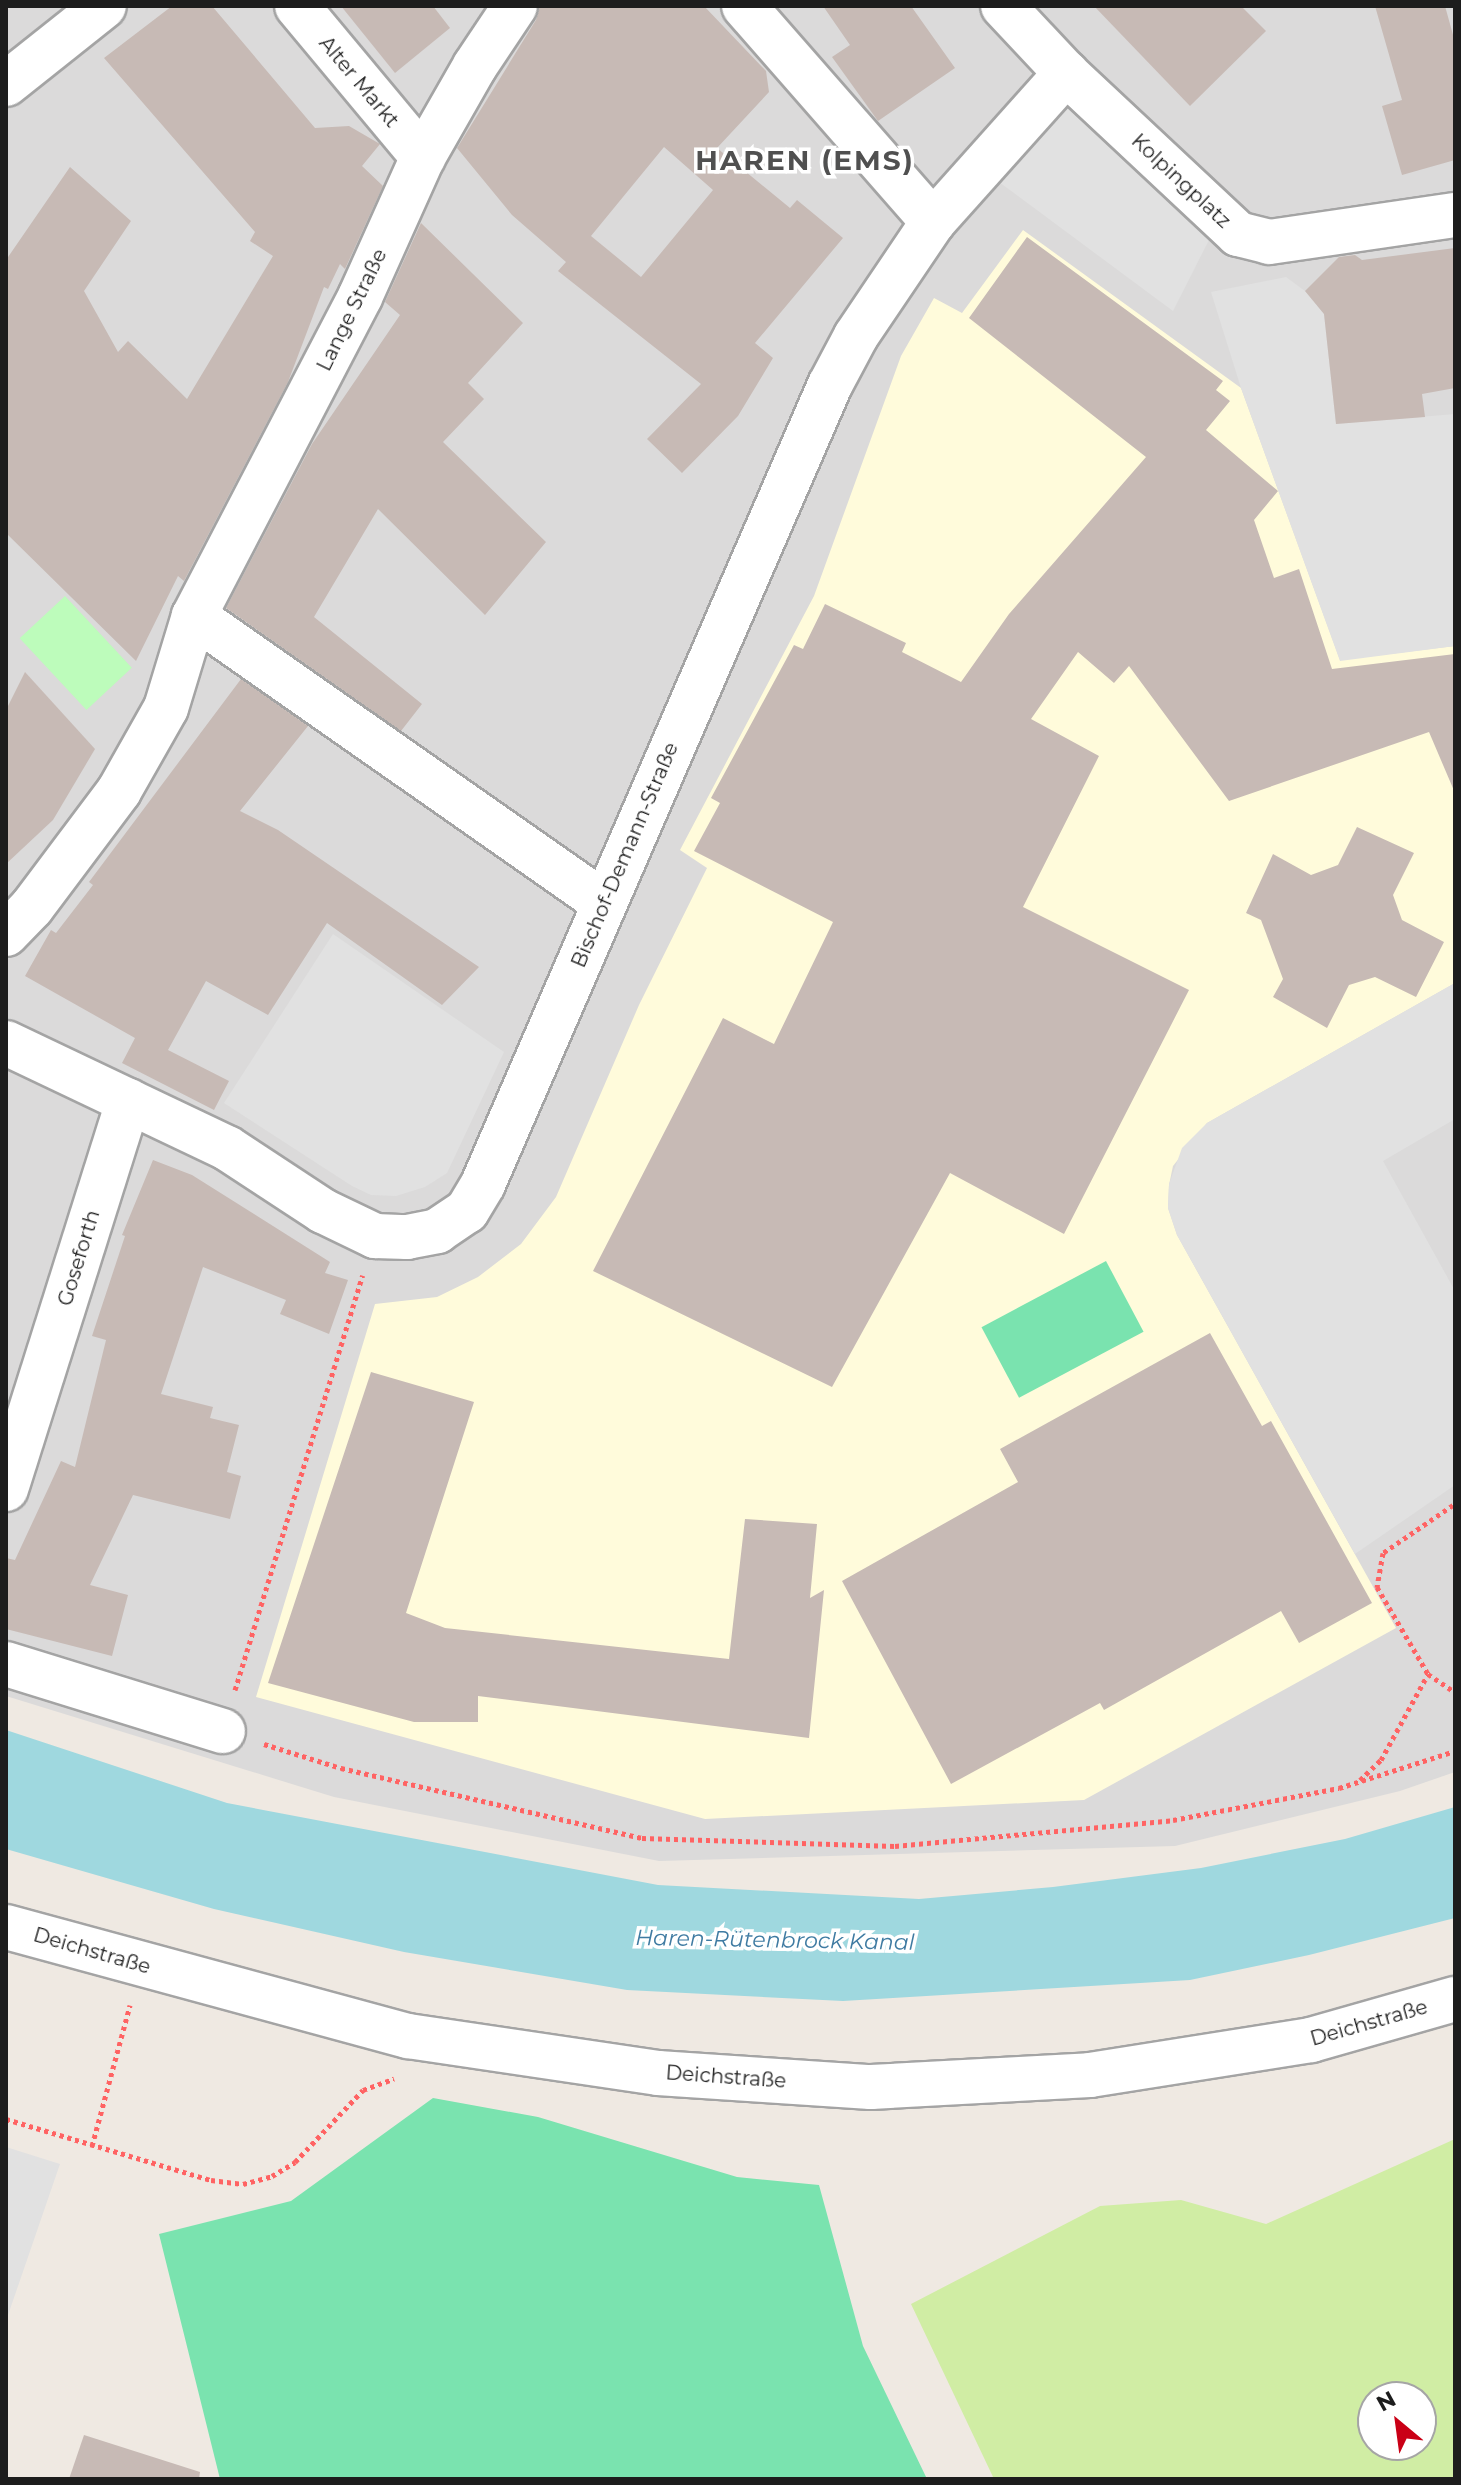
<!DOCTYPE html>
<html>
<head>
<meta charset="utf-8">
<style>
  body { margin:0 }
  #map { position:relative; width:1461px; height:2485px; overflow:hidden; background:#efe9e2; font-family:Montserrat,sans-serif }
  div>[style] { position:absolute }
  .residential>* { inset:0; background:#dbdada }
  .education>* { inset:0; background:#fffbdb }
  .grass>* { inset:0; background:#d0eda4 }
  .park>* { inset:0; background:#bdfcbb; transform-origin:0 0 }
  .pitch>* { inset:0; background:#7ae3af; transform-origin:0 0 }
  .parking>* { inset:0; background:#e1e1e1 }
  .water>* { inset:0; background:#9fd8df }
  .building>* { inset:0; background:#c7bab5 }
  .path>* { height:5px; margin-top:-2.5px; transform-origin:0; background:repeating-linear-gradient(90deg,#ff6363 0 4px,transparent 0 8px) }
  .roads { filter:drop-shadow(2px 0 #a4a4a4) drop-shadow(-2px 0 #a4a4a4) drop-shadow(0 2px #a4a4a4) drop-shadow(0 -2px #a4a4a4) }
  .minor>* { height:44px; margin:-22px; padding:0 22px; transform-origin:22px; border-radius:22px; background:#fff }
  span { translate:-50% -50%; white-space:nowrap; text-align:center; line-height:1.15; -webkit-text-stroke:7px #fff; paint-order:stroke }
  .street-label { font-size:20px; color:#1d1d1d }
  .water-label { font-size:22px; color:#3f7ba2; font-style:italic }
  .district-label { font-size:28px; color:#505050; font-weight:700; letter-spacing:2px }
  .frame { position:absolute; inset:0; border:8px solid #1d1d1d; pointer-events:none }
  .north { position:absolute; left:1357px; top:2381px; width:80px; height:80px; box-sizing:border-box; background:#fff; border:2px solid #a5a5a5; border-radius:50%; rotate:331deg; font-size:22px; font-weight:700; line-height:32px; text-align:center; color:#1d1d1d }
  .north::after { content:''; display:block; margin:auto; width:28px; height:36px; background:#ca0016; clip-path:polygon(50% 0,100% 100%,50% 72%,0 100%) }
</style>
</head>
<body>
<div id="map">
  <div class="residential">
    <div style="clip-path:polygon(6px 6px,1455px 6px,1455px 1772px,1400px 1791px,1175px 1846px,659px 1861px,334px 1797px,6px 1696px)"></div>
  </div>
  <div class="education">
    <div style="clip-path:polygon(1023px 230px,1241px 388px,1340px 660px,1455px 646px,1455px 983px,1207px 1123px,1173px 1166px,1169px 1185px,1168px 1208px,1177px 1235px,1396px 1628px,1084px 1800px,705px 1819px,256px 1697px,375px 1304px,437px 1297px,478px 1277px,521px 1244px,556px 1197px,639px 1005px,707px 868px,680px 850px,814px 596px,901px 356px,934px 298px,962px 313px)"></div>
  </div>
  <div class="grass">
    <div style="clip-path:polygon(evenodd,1455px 2139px,1455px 2479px,994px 2479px,911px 2304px,1100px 2206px,1181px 2200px,1266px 2224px,1455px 2139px,1373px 2397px,1421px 2397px,1421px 2445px,1373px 2445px,1373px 2397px)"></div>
  </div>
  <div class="park">
    <div style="left:65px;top:596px;width:98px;height:62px;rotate:47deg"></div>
  </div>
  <div class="pitch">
    <div style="left:1106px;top:1261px;width:80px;height:141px;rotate:62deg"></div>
    <div style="clip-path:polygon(433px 2098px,538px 2117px,737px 2177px,819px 2185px,863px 2346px,927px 2479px,220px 2479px,159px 2234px,291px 2201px)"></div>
  </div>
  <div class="parking">
    <div style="clip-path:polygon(1065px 99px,1213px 232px,1173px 311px,999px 182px)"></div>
    <div style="clip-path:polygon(1286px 277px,1305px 291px,1324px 314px,1336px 424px,1455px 414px,1455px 646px,1340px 661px,1241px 388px,1211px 292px)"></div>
    <div style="clip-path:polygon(333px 934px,504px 1052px,447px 1173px,425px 1187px,396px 1196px,371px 1195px,352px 1186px,224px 1103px)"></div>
    <div style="clip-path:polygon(1455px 983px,1455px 1119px,1383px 1161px,1455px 1291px,1455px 1485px,1355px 1554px,1177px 1235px,1168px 1208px,1169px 1184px,1182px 1148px,1207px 1123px)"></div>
    <div style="clip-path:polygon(6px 2147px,60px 2164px,6px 2321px)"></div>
  </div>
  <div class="water">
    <div style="clip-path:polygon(6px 1730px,227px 1803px,658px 1885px,919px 1899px,1053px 1887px,1201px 1868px,1345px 1839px,1455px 1807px,1455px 1918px,1309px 1955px,1190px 1980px,843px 2001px,627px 1990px,404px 1952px,214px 1909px,6px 1849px)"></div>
  </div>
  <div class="building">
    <div style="clip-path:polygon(172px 6px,212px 6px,315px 128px,349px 126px,380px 144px,362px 166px,383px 186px,345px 269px,340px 264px,328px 289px,324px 287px,288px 382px,184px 581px,178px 576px,136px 661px,6px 533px,6px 260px,70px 167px,131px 221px,84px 291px,118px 352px,128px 341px,187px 399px,273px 256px,250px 241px,255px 232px,104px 58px)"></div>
    <div style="clip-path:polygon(341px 6px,433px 6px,450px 28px,395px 73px)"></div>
    <div style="clip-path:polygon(evenodd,540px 6px,704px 6px,766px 71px,769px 92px,717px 148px,790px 208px,797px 200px,843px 238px,755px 343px,773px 358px,738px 416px,682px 473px,647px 439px,701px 384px,558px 271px,566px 262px,512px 215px,457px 148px,536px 20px,540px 6px,664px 147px,713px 190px,641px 277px,591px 236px,664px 147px)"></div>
    <div style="clip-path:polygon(823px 6px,911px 6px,955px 68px,878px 121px,832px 57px,850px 45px)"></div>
    <div style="clip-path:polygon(1094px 6px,1241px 6px,1266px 31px,1190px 106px)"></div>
    <div style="clip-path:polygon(1375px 6px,1445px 6px,1455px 42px,1455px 160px,1402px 175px,1382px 106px,1402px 100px)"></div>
    <div style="clip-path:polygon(421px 223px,523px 323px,468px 383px,484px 399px,443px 442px,546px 542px,485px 615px,378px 509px,314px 617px,422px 704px,401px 731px,226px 608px,312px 444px,400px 315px,385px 302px)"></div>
    <div style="clip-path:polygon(1027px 237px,1223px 381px,1216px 390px,1230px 401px,1206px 430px,1278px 491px,1254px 520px,1274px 578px,1299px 569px,1332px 669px,1455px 654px,1455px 793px,1429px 732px,1229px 801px,1129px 666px,1114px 683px,1078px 652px,1031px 719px,1099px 756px,1023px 907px,1189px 990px,1064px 1234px,950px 1173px,832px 1387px,593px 1271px,723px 1018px,774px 1044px,833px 922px,694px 851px,720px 803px,711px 798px,794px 645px,803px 649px,825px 604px,906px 643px,902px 652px,961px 682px,1009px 614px,1146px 457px,969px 318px)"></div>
    <div style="clip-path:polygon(1455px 248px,1455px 388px,1422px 394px,1425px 417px,1336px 424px,1324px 314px,1305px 291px,1339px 257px,1355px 255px,1362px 260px)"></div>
    <div style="clip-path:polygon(25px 672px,95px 749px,53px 820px,6px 864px,6px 710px)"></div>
    <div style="clip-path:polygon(241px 679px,308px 726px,240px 811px,278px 830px,479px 967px,442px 1005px,327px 923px,268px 1015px,206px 981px,168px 1050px,229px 1081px,214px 1110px,122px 1063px,135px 1038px,25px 976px,51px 930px,56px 933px,93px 885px,89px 882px)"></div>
    <div style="clip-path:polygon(1357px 827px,1414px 853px,1393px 895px,1402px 920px,1444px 942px,1416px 997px,1375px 977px,1349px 985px,1327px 1028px,1273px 997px,1283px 979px,1261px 920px,1246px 913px,1273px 854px,1311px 875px,1338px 865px)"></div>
    <div style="clip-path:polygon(153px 1160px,192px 1175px,330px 1262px,325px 1273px,348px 1280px,329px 1334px,280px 1314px,286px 1300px,203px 1267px,161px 1394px,213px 1407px,210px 1418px,239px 1425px,227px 1472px,241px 1476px,230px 1519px,133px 1495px,90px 1585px,128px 1595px,112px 1656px,6px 1629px,6px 1558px,15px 1560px,61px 1461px,75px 1467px,106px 1340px,92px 1336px,125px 1236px,122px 1235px)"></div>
    <div style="clip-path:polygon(1210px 1333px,1262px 1426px,1271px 1421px,1372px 1603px,1299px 1643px,1281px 1611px,1104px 1710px,1100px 1703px,951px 1784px,842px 1581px,1018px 1482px,1000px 1449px)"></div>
    <div style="clip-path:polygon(371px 1372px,474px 1402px,406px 1613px,445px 1628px,729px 1659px,745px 1519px,817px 1524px,810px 1598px,824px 1590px,809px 1738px,478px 1696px,478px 1722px,414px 1722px,268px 1683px)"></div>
    <div style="clip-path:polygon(84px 2435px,200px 2472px,199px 2479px,69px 2479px)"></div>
  </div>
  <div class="path">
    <div style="left:1453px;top:1505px;width:85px;rotate:145.6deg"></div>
    <div style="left:1383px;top:1553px;width:35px;rotate:100deg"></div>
    <div style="left:1377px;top:1587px;width:101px;rotate:59.6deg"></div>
    <div style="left:1428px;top:1674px;width:32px;rotate:34deg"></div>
    <div style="left:235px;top:1690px;width:434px;rotate:-72.9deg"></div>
    <div style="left:264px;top:1744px;width:81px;rotate:17.3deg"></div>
    <div style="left:341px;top:1768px;width:309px;rotate:13.1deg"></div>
    <div style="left:642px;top:1838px;width:253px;rotate:1.8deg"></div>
    <div style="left:895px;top:1846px;width:279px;rotate:-5.3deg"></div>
    <div style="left:1173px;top:1820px;width:169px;rotate:-10.9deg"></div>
    <div style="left:1339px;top:1788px;width:122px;rotate:-17.7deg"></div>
    <div style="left:1360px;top:1780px;width:29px;rotate:-44deg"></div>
    <div style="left:1381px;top:1760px;width:98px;rotate:-61.3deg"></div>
    <div style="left:6px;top:2119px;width:214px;rotate:16.6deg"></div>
    <div style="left:211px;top:2180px;width:32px;rotate:7deg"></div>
    <div style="left:243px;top:2184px;width:30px;rotate:-15deg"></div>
    <div style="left:272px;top:2176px;width:27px;rotate:-31deg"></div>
    <div style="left:295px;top:2162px;width:99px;rotate:-46.6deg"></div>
    <div style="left:363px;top:2090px;width:33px;rotate:-20deg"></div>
    <div style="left:92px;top:2146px;width:146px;rotate:-74.9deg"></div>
  </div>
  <div class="roads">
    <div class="minor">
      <div style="left:297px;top:6px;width:197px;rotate:50.2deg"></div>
      <div style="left:744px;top:6px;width:287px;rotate:48.8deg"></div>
      <div style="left:1003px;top:6px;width:92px;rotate:46.8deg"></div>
      <div style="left:1066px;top:73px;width:236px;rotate:43.1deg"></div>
      <div style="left:1238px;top:234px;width:32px;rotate:14deg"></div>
      <div style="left:1269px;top:242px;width:188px;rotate:-8.3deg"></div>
      <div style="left:6px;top:84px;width:125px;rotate:-38.5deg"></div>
      <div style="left:194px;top:616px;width:500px;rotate:34.99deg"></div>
      <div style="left:6px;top:934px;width:37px;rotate:-46deg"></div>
      <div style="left:32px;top:907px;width:145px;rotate:-53.1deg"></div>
      <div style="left:119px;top:791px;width:95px;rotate:-60.5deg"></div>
      <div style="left:166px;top:708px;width:96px;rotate:-73.1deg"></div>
      <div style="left:194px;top:616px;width:360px;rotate:-62.5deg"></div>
      <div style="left:360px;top:297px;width:154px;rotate:-65.8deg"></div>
      <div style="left:423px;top:157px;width:105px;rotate:-60.3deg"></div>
      <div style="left:475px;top:66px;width:72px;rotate:-56.3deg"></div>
      <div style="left:6px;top:1043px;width:245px;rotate:25.4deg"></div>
      <div style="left:227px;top:1148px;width:115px;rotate:33.3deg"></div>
      <div style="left:323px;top:1211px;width:58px;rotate:25.7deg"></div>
      <div style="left:375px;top:1236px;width:32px;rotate:2deg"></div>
      <div style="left:407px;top:1237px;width:31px;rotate:-11deg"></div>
      <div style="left:437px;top:1231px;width:36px;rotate:-34deg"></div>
      <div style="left:467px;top:1211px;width:31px;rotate:-59deg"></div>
      <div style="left:483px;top:1184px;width:871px;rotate:-66.53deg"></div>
      <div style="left:830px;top:385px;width:55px;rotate:-62deg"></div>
      <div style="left:856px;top:336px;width:138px;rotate:-56deg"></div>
      <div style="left:933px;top:222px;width:200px;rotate:-48.2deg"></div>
      <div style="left:6px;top:1489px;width:407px;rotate:-72.5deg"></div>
      <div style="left:6px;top:1664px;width:227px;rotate:17.2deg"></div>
      <div style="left:6px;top:1927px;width:417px;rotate:15.2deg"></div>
      <div style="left:408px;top:2036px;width:253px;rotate:8.4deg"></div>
      <div style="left:658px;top:2073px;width:213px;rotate:3.8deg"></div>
      <div style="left:871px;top:2087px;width:219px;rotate:-3.1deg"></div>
      <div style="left:1090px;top:2075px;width:224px;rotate:-9deg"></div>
      <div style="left:1311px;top:2040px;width:150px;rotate:-15.9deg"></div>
    </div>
  </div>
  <div class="street-label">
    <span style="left:359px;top:82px;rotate:50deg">Alter Markt</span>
    <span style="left:1181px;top:181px;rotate:43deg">Kolpingplatz</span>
    <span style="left:352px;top:310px;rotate:-64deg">Lange Straße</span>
    <span style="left:625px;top:855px;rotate:-67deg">Bischof-Demann-Straße</span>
    <span style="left:79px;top:1258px;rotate:-73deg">Goseforth</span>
    <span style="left:92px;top:1951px;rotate:16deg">Deichstraße</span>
    <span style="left:1369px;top:2023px;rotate:-16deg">Deichstraße</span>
    <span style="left:726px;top:2077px;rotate:4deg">Deichstraße</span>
  </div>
  <div class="water-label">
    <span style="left:775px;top:1940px;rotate:1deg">Haren-Rütenbrock Kanal</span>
  </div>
  <div class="district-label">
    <span style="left:805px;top:160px">HAREN (EMS)</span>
  </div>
  <div class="frame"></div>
  <div class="north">N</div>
</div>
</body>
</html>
